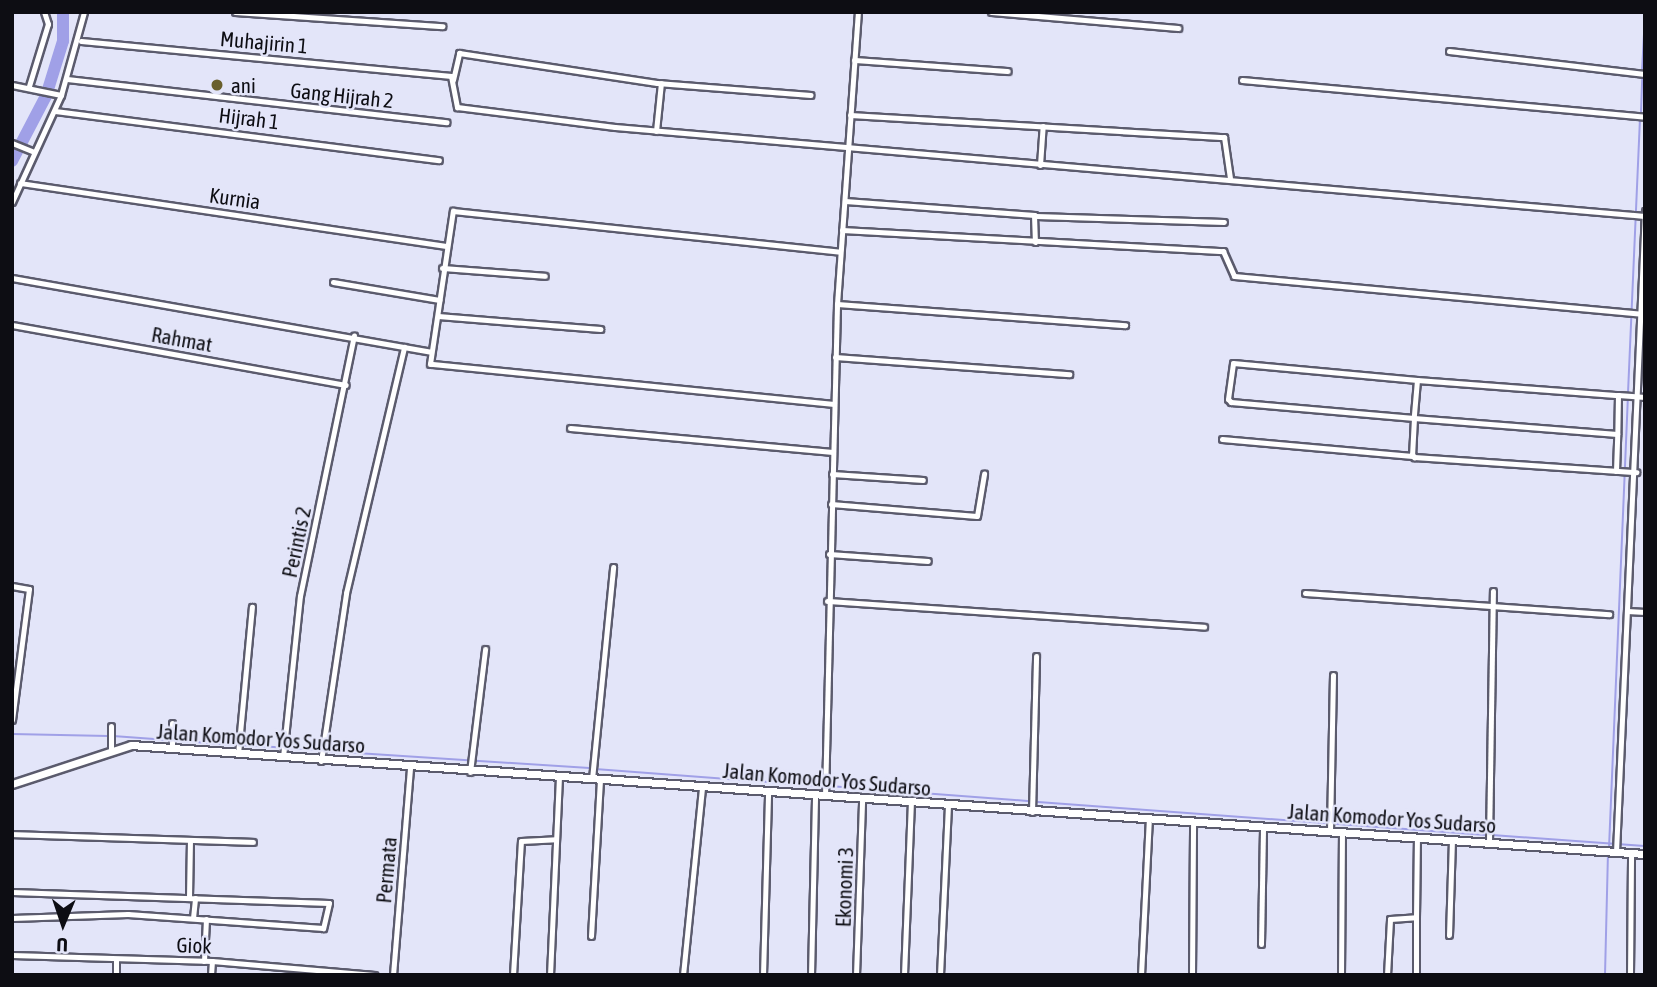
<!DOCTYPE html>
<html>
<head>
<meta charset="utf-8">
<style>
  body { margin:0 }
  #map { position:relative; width:1657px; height:987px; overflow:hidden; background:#e3e5f9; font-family:"Asap Condensed",sans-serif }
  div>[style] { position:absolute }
  .stream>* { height:2px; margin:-1px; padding:0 1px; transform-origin:1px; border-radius:1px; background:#a0a0e7 }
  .river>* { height:12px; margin:-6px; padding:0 6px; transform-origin:6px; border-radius:6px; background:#a0a0e7 }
  .roads { filter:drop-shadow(2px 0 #5b5b6d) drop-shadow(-2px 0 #5b5b6d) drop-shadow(0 2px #5b5b6d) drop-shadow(0 -2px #5b5b6d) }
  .minor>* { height:5px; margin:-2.5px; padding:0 2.5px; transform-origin:2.5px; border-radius:2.5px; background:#fff }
  .tertiary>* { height:7px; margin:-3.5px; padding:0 3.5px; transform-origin:3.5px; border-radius:3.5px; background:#fff }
  .dots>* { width:19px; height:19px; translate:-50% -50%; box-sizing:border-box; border:4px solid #e3e5f9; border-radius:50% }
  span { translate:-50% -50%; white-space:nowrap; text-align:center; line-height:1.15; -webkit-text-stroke:5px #e3e5f9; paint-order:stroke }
  .street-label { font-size:21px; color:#0d0d13 }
  .poi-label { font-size:21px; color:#0d0d13 }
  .left { translate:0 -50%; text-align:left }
  .frame { position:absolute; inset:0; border:14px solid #0d0d13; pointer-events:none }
  .north { position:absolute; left:28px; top:889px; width:70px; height:70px; -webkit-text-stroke:5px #e3e5f9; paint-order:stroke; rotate:182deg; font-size:19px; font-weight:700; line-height:28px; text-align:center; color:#0d0d13 }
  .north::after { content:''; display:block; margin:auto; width:24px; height:32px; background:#0d0d13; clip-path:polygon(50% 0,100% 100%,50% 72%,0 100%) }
</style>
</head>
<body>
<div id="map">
  <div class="stream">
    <div style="left:1642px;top:71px;width:55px;rotate:-86.9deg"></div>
    <div style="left:1641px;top:113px;width:36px;rotate:-88deg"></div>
    <div style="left:1628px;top:393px;width:274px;rotate:-87.5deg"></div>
    <div style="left:12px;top:734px;width:96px;rotate:1.2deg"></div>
    <div style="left:113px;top:736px;width:124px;rotate:4.2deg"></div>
    <div style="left:242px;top:745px;width:79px;rotate:3.6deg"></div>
    <div style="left:326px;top:751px;width:264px;rotate:3.7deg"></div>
    <div style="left:595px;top:769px;width:229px;rotate:4.3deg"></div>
    <div style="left:829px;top:786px;width:199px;rotate:4.3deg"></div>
    <div style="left:1038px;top:802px;width:450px;rotate:4.2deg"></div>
    <div style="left:1492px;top:835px;width:153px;rotate:4.1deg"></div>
    <div style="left:1609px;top:848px;width:449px;rotate:-87.6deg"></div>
    <div style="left:1605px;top:975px;width:122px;rotate:-88.6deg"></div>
  </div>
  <div class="river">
    <div style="left:12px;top:161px;width:73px;rotate:-62.4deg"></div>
    <div style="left:46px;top:96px;width:58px;rotate:-72.8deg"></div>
    <div style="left:63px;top:41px;width:29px;rotate:-90deg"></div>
  </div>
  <div class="roads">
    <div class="minor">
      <div style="left:235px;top:12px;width:208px;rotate:3.9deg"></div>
      <div style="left:991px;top:12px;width:188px;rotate:4.9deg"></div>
      <div style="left:81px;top:41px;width:372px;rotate:5.4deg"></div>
      <div style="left:451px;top:76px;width:32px;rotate:79deg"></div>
      <div style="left:457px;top:107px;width:159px;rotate:7.2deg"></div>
      <div style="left:615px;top:127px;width:1033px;rotate:4.94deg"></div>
      <div style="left:1449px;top:51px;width:197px;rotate:6.7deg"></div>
      <div style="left:854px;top:60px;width:154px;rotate:4.1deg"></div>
      <div style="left:67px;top:79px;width:382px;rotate:6.5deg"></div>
      <div style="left:453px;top:80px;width:28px;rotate:-77deg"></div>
      <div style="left:459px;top:53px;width:200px;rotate:8.6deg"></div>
      <div style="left:657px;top:83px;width:154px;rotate:4.5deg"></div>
      <div style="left:1242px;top:80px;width:405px;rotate:5.2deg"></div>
      <div style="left:12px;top:85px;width:50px;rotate:11.5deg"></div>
      <div style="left:29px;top:86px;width:65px;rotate:-73deg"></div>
      <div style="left:48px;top:24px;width:13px;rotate:-108deg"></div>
      <div style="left:55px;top:111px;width:387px;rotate:7.3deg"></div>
      <div style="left:850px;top:115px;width:375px;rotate:3.4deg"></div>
      <div style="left:1224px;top:137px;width:41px;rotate:81.7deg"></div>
      <div style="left:656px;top:131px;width:48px;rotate:-84.1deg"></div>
      <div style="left:12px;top:143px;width:24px;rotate:22deg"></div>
      <div style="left:1040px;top:165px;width:39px;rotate:-86deg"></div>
      <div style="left:20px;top:183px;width:430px;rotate:8.4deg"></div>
      <div style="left:845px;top:201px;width:190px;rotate:4.2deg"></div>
      <div style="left:1034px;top:215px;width:27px;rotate:88deg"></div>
      <div style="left:12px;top:202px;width:118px;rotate:-65.4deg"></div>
      <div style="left:61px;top:95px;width:86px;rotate:-74.5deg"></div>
      <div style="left:1036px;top:216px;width:188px;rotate:1.8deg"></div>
      <div style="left:842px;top:230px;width:382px;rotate:3.2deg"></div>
      <div style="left:1223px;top:251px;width:27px;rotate:66deg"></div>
      <div style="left:1234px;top:276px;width:409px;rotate:5.3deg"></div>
      <div style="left:442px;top:268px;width:103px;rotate:4.4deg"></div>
      <div style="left:12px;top:278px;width:425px;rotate:10deg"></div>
      <div style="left:333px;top:282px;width:108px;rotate:9.6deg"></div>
      <div style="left:837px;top:304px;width:289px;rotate:4.2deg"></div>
      <div style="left:438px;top:316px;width:163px;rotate:4.6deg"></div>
      <div style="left:12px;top:325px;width:339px;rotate:10.2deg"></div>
      <div style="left:835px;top:357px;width:235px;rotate:4.2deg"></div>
      <div style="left:1417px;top:380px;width:202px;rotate:4.3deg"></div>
      <div style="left:1618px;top:395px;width:39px;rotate:91deg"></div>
      <div style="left:1617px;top:434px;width:204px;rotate:-175.5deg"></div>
      <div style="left:1414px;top:418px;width:184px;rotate:-175deg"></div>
      <div style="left:1231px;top:402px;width:4px;rotate:-135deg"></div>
      <div style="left:1228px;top:399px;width:36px;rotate:-82deg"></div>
      <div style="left:1233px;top:363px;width:185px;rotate:5.3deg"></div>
      <div style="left:1417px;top:380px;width:38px;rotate:95deg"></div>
      <div style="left:1414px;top:418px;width:36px;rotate:93deg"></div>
      <div style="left:1412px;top:454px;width:4px;rotate:56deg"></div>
      <div style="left:1414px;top:457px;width:223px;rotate:3.9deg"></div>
      <div style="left:1618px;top:395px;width:27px;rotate:4deg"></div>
      <div style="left:834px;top:404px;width:406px;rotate:-174.3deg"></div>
      <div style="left:430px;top:364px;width:155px;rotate:-81.5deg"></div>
      <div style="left:453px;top:211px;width:389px;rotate:6deg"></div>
      <div style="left:570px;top:428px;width:264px;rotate:5.2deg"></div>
      <div style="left:1222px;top:439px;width:191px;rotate:5.1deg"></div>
      <div style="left:1616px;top:471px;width:37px;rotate:-88deg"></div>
      <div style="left:832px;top:474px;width:91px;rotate:3.8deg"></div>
      <div style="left:831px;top:504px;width:146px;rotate:4.7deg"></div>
      <div style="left:977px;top:516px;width:43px;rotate:-80.5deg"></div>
      <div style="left:829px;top:554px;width:99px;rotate:4deg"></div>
      <div style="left:12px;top:586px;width:17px;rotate:10deg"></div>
      <div style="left:29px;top:589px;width:132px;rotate:97.4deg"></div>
      <div style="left:1305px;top:593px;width:305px;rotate:4deg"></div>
      <div style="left:827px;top:601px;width:378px;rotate:3.9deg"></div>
      <div style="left:1627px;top:611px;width:18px;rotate:3deg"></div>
      <div style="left:111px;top:726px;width:23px;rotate:90deg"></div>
      <div style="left:172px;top:749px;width:26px;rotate:-90deg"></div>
      <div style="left:238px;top:754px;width:148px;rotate:-84.6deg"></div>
      <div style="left:283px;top:757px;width:162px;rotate:-84deg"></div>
      <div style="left:300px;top:596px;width:266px;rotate:-78.3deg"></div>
      <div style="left:321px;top:761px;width:170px;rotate:-81.5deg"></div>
      <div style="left:346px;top:593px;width:253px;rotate:-76.7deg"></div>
      <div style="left:470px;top:772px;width:124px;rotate:-83deg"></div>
      <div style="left:592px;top:779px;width:213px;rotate:-84.3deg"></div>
      <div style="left:825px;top:796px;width:492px;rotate:-88.6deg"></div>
      <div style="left:837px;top:304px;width:293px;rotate:-85.9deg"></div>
      <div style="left:1032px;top:812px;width:156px;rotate:-88.5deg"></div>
      <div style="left:1330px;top:831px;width:156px;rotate:-88.9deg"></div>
      <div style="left:12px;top:834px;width:241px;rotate:1.9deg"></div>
      <div style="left:1489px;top:842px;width:251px;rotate:-89.1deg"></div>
      <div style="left:1616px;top:852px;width:642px;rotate:-87.41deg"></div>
      <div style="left:12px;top:892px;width:317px;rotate:2deg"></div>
      <div style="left:329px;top:903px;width:26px;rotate:103deg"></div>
      <div style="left:323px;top:928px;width:196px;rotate:-175.9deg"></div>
      <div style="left:128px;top:914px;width:116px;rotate:178deg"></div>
      <div style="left:189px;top:897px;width:56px;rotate:-89deg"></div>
      <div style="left:1416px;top:917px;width:58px;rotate:90deg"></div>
      <div style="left:193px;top:918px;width:20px;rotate:-84deg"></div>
      <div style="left:1449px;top:935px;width:96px;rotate:-88.2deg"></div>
      <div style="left:591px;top:936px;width:156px;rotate:-86.7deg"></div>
      <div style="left:1261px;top:944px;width:117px;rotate:-89deg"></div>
      <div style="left:12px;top:955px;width:200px;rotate:1.7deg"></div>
      <div style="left:212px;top:961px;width:163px;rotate:4.9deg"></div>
      <div style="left:204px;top:961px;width:42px;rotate:-87.3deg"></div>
      <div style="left:116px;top:975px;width:16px;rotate:-90deg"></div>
      <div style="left:211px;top:975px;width:14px;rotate:-86deg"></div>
      <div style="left:393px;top:975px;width:209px;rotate:-85.3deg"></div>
      <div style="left:513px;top:975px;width:134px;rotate:-86.6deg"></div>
      <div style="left:521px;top:841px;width:35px;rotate:-3deg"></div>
      <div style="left:550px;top:975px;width:196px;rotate:-87.4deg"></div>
      <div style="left:683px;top:975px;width:189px;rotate:-84.2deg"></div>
      <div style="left:763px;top:975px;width:184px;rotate:-88.4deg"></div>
      <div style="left:811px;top:975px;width:179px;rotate:-88.7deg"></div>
      <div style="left:856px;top:975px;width:175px;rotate:-88deg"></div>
      <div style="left:904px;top:975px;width:171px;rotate:-87.7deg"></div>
      <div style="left:940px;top:975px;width:169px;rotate:-87.3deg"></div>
      <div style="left:1141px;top:975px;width:157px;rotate:-87.1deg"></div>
      <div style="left:1192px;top:975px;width:154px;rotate:-89.6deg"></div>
      <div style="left:1341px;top:975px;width:143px;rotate:-89.6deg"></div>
      <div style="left:1387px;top:975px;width:56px;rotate:-86.9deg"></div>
      <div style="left:1390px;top:919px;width:26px;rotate:-4deg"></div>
      <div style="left:1416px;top:917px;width:80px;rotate:-89.3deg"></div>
      <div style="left:1630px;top:975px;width:122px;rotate:-89.5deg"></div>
    </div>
    <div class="tertiary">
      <div style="left:12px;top:784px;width:125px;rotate:-18.1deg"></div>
      <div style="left:131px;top:745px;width:1518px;rotate:4.12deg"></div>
    </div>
  </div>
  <div class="dots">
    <div style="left:217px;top:85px;background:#695f2c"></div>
  </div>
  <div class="street-label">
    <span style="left:264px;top:42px;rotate:5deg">Muhajirin 1</span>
    <span style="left:342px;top:95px;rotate:6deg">Gang Hijrah 2</span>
    <span style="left:249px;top:118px;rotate:7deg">Hijrah 1</span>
    <span style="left:235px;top:198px;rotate:8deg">Kurnia</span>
    <span style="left:182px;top:339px;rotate:10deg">Rahmat</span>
    <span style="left:296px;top:542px;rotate:-78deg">Perintis 2</span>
    <span style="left:261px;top:738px;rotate:4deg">Jalan Komodor Yos Sudarso</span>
    <span style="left:827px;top:779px;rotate:5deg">Jalan Komodor Yos Sudarso</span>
    <span style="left:1392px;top:818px;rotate:4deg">Jalan Komodor Yos Sudarso</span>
    <span style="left:386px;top:870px;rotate:-85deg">Permata</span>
    <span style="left:844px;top:887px;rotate:-88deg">Ekonomi 3</span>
    <span style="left:194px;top:945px;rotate:2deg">Giok</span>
  </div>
  <div class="poi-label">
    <span class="left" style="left:231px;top:85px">ani</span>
  </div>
  <div class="frame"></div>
  <div class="north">U</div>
</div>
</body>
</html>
